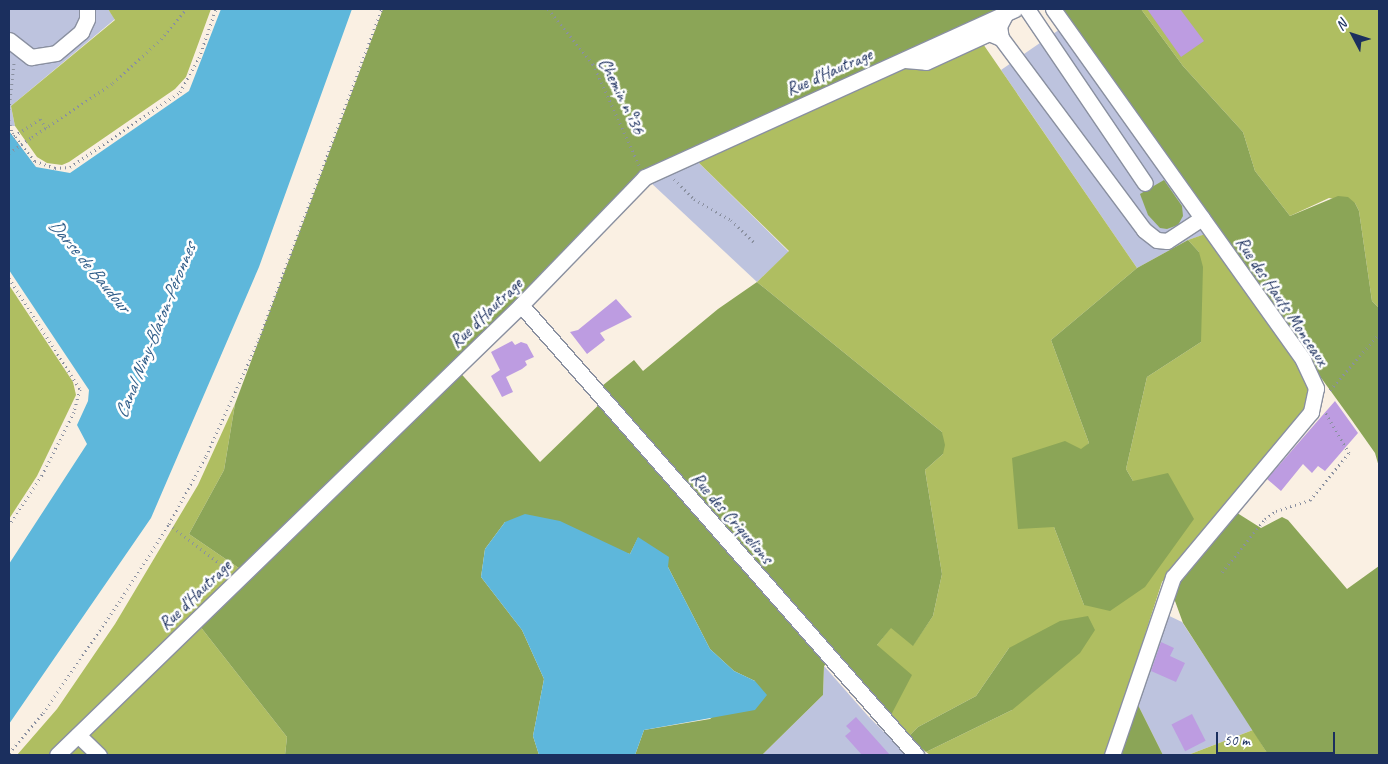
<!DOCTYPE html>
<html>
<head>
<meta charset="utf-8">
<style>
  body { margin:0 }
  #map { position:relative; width:1388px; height:764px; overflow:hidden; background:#faf0e3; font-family:Caveat,sans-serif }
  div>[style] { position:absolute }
  .industrial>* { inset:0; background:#bdc3de }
  .green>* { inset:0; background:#afbe61 }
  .forest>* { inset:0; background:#8ba557 }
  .water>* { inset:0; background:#5eb7db }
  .building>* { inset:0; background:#bd9ce1; transform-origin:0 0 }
  .path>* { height:3px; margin-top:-1.5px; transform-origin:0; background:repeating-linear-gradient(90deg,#8a90a0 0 1px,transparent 0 5px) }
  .roads { filter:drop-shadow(1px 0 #8a90a0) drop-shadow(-1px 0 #8a90a0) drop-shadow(0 1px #8a90a0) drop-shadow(0 -1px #8a90a0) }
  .minor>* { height:15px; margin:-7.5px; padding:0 7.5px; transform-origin:7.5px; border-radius:7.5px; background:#fff }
  .path-bridge>* { height:3px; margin-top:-1.5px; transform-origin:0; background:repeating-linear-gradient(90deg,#8a90a0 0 1px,transparent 0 5px) }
  span { translate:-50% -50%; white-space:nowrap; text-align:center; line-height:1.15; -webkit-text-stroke:5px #fff; paint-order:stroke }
  .street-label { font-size:18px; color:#1b2f5e }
  .water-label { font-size:19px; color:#325f8a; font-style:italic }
  .frame { position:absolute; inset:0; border:10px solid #1b2f5e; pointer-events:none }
  .north { position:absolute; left:1328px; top:10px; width:50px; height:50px; -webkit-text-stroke:4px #fff; paint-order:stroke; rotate:310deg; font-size:14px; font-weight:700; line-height:20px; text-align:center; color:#1b2f5e }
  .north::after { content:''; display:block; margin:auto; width:18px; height:22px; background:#1b2f5e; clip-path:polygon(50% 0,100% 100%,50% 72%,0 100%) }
  .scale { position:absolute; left:1216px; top:732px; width:119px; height:22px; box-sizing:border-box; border:2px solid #1b2f5e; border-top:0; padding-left:6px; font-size:15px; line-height:18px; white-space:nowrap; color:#1b2f5e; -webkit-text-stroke:4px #fff; paint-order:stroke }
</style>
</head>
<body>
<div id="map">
  <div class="industrial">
    <div style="clip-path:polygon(9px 9px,108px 9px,115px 19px,11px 106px,15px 126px,9px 126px)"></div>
    <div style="clip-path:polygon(1066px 25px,1212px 232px,1188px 240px,1137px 268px,1001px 70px)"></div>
    <div style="clip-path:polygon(695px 159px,789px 252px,757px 282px,649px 181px)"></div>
    <div style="clip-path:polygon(1163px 613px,1182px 622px,1253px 730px,1188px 755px,1163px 755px,1137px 703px)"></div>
    <div style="clip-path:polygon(824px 666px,868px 716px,907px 755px,762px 755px,823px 695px)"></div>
  </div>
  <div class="green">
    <div style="clip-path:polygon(108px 9px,211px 9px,186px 77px,175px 89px,69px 162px,62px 165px,47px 163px,37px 157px,15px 126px,11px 106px,115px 20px)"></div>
    <div style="clip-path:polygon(1141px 9px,1379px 9px,1379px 308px,1372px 301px,1359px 211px,1355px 203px,1329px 198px,1290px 216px,1255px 171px,1243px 132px,1183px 66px)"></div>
    <div style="clip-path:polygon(981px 41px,1137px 268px,1051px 340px,1089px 443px,1082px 450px,1054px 527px,1084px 605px,1133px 481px,1126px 469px,1147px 377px,1201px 342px,1199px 252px,1188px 240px,1208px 233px,1297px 360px,1311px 389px,1305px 410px,1162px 582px,1106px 755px,930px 755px,926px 752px,1012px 710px,1009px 648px,976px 696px,918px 727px,908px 737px,890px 717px,877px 645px,891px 627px,913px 645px,933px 616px,942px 574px,925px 470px,943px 454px,942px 432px,757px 282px,789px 251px,695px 159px,905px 67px,917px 69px)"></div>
    <div style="clip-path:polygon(9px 285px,73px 382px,76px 395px,37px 476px,9px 519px)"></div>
    <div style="clip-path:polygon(235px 404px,224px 470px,189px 534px,249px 575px,199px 625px,287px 737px,285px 755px,17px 755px,57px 709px,115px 624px,198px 485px)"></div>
    <div style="clip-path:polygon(1253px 730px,1267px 753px,1273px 755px,1188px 755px)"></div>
  </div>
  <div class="forest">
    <div style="clip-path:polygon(383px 9px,1015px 9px,668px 165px,456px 368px,540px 462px,609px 395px,602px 386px,634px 360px,643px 371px,718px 309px,757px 282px,942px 432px,945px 445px,943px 454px,925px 470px,942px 574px,933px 616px,913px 646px,891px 628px,877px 645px,912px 675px,890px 717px,835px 656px,824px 666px,823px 695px,762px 755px,635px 755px,644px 730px,710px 719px,755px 681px,734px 671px,710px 649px,668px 567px,638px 538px,630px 554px,505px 522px,485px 549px,481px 577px,522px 630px,544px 679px,533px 736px,539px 755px,285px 755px,287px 737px,199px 625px,249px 575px,189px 534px,224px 470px,235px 404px)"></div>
    <div style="clip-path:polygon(1053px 9px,1141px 9px,1183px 66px,1243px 132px,1255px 171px,1290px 216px,1338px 196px,1348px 197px,1355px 203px,1359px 211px,1372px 301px,1379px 308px,1379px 467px,1375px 453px,1351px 419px)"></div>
    <div style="clip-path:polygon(1164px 180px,1182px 206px,1183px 216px,1178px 225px,1167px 229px,1160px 228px,1148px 215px,1140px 194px)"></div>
    <div style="clip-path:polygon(1188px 240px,1199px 252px,1203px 267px,1201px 342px,1147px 377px,1126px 469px,1133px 481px,1168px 473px,1194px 519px,1145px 587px,1110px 611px,1084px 605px,1054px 527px,1018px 529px,1012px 458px,1065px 441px,1081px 449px,1089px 443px,1051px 340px,1137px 268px)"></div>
    <div style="clip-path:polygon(1234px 511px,1261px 528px,1282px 517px,1288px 520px,1347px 589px,1379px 566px,1379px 755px,1267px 753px,1183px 623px,1171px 590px)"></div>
    <div style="clip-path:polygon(1088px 616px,1095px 630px,1080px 653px,1012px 710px,926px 752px,908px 737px,918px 727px,976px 696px,1009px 648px,1060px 621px)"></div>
    <div style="clip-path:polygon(1137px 703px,1163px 755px,1121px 755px)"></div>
  </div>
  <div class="water">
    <div style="clip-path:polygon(221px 9px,352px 9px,259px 267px,151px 518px,9px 724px,9px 564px,87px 444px,77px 425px,88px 401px,89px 390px,9px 270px,9px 131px,36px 167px,70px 173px,189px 91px)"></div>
    <div style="clip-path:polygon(525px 514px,560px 521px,630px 554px,638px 537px,669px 557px,668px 567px,710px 649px,734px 671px,755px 681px,767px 695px,755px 710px,644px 730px,635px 755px,539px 755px,533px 736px,544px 679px,522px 630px,481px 577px,485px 549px,505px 522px)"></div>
  </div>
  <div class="building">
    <div style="clip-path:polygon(1147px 9px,1180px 9px,1204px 41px,1181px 57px)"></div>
    <div style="clip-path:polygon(616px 299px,632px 317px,600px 333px,605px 340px,587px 354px,570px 332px,578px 330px)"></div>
    <div style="clip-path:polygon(512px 341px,515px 345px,521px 342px,527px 344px,534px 357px,525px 361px,527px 365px,522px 369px,506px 377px,513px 392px,502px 397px,491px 376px,500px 370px,491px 352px)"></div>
    <div style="clip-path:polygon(1335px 401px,1358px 433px,1325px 471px,1318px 466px,1312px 473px,1303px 464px,1281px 491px,1267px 479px)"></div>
    <div style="clip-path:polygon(1161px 642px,1174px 648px,1170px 656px,1185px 663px,1176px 682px,1151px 671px)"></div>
    <div style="left:1192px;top:714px;width:30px;height:23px;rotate:63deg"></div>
    <div style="clip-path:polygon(856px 717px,890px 755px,862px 755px,845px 736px,851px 731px,846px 726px)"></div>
  </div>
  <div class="path">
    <div style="left:548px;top:9px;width:71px;rotate:50.7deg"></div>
    <div style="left:593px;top:64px;width:111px;rotate:65.5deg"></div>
    <div style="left:9px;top:109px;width:46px;rotate:-83.8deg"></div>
    <div style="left:9px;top:120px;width:13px;rotate:77deg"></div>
    <div style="left:12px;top:133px;width:36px;rotate:51deg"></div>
    <div style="left:35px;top:161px;width:21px;rotate:19deg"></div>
    <div style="left:55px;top:168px;width:15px;rotate:-4deg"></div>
    <div style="left:70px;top:167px;width:133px;rotate:-34.3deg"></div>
    <div style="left:180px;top:92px;width:39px;rotate:-61deg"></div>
    <div style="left:199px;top:58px;width:52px;rotate:-70.9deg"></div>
    <div style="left:14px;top:136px;width:31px;rotate:-33deg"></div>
    <div style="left:40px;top:119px;width:11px;rotate:56deg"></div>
    <div style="left:32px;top:137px;width:97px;rotate:-33.7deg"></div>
    <div style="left:113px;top:83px;width:65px;rotate:-42.5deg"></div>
    <div style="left:161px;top:39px;width:39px;rotate:-50deg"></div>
    <div style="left:674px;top:179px;width:28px;rotate:45deg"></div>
    <div style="left:694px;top:199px;width:43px;rotate:29.6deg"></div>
    <div style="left:731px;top:220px;width:33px;rotate:44deg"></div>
    <div style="left:9px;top:278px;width:132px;rotate:57.4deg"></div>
    <div style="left:80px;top:389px;width:24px;rotate:105deg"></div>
    <div style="left:74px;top:412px;width:71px;rotate:116.9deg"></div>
    <div style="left:42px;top:475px;width:60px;rotate:123.4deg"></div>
    <div style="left:1330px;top:390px;width:74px;rotate:-48.8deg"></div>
    <div style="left:169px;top:524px;width:73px;rotate:37.8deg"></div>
    <div style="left:1222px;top:572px;width:68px;rotate:-50.9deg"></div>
    <div style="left:1265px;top:519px;width:14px;rotate:-36deg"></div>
    <div style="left:1276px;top:511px;width:36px;rotate:-18deg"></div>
    <div style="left:1310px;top:500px;width:61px;rotate:-50.3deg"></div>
    <div style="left:1349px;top:453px;width:48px;rotate:-120.3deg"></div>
    <div style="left:9px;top:753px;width:52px;rotate:-49.6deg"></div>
    <div style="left:43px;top:713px;width:135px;rotate:-55.6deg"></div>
    <div style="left:119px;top:602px;width:93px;rotate:-57.3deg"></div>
    <div style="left:169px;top:524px;width:77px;rotate:-61.4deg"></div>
    <div style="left:206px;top:456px;width:128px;rotate:-65.6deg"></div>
    <div style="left:259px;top:339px;width:352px;rotate:-69.6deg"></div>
  </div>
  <div class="roads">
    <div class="minor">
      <div style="left:1027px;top:9px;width:210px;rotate:55.9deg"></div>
      <div style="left:1053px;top:9px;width:431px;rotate:54.5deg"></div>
      <div style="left:1303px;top:360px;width:31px;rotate:65deg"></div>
      <div style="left:1316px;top:388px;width:25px;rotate:102deg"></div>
      <div style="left:1311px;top:412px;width:215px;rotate:129.9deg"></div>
      <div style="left:1173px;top:577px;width:188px;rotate:108.9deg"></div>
      <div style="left:1006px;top:13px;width:15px;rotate:118deg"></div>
      <div style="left:999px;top:26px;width:12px;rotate:81deg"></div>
      <div style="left:1001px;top:38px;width:239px;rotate:53.3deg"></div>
      <div style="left:1144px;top:230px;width:16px;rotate:38deg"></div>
      <div style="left:1157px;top:240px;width:10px;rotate:6deg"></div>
      <div style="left:1167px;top:241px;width:42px;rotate:-33.3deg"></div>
      <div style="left:9px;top:40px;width:28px;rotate:38deg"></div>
      <div style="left:31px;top:57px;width:25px;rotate:-9deg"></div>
      <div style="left:56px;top:53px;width:33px;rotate:-40deg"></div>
      <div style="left:81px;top:32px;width:14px;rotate:-65deg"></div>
      <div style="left:87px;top:19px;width:10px;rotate:-90deg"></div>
      <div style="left:905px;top:60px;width:21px;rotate:5deg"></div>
      <div style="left:926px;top:62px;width:69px;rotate:-24.7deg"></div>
      <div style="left:989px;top:33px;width:13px;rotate:23deg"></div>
      <div style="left:521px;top:305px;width:599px;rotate:48.72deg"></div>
      <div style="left:78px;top:735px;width:29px;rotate:44deg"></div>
      <div style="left:57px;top:755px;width:646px;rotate:-44.12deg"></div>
      <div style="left:521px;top:305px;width:178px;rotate:-45.9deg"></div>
      <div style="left:645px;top:177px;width:406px;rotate:-24.4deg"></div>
    </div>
  </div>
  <div class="path-bridge">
    <div style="left:9px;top:153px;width:28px;rotate:-35deg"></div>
  </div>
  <div class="street-label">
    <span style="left:829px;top:72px;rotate:-24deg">Rue d'Hautrage</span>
    <span style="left:622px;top:96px;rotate:64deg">Chemin n°i36</span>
    <span style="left:1282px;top:301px;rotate:56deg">Rue des Hauts Monceaux</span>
    <span style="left:486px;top:313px;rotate:-44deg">Rue d'Hautrage</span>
    <span style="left:732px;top:518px;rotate:49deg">Rue des Criquelions</span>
    <span style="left:195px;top:595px;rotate:-44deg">Rue d'Hautrage</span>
  </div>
  <div class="water-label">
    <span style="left:89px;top:266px;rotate:50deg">Darse de Baudour</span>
    <span style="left:156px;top:331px;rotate:-68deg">Canal Nimy-Blaton-Péronnes</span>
  </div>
  <div class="frame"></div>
  <div class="north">N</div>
  <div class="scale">50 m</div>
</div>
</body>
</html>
